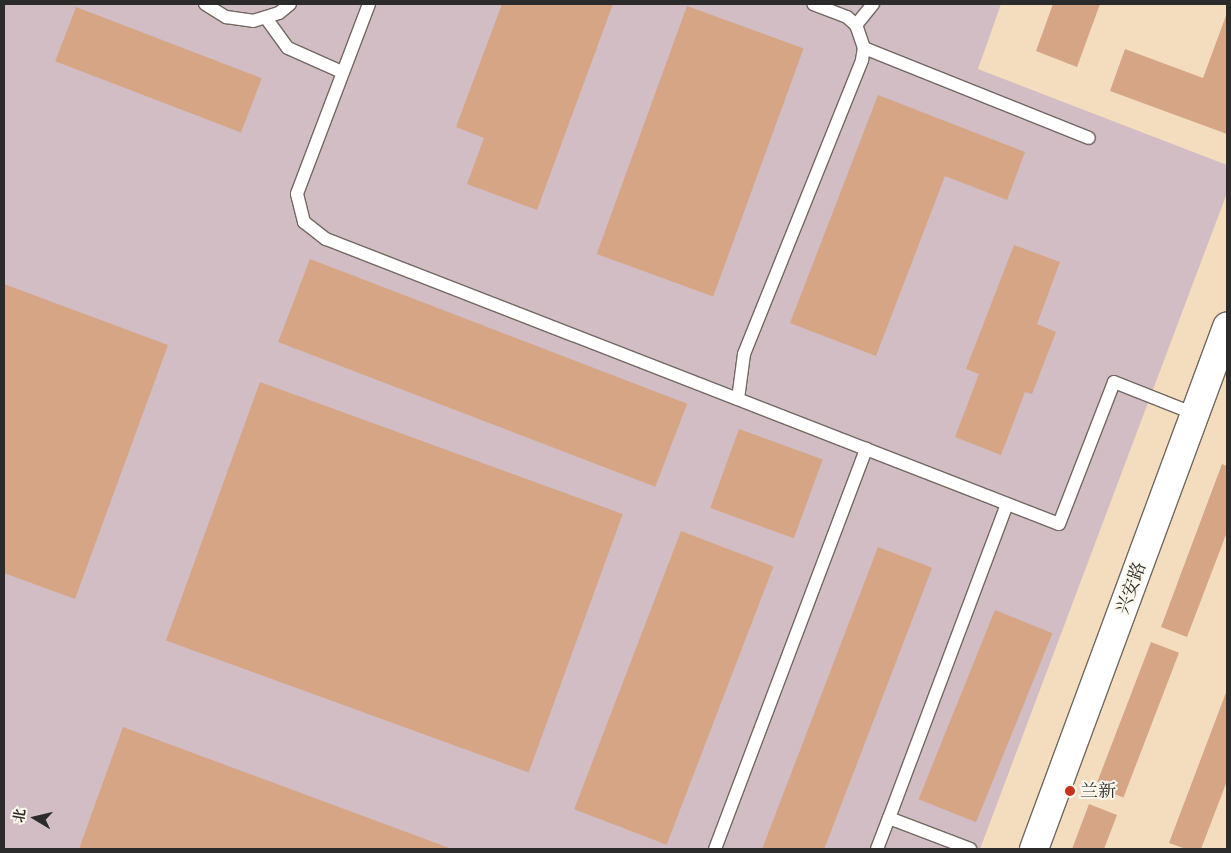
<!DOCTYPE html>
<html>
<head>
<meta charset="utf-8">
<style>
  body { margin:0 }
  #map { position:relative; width:1231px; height:853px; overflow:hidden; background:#f4ddbf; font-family:Alegreya,"Noto Serif SC",serif }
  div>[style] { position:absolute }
  .industrial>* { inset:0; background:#d2bdc5 }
  .building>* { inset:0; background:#d5a585; transform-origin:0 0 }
  .roads { filter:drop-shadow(1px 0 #71695f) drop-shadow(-1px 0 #71695f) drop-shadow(0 1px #71695f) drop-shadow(0 -1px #71695f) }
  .service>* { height:12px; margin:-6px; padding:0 6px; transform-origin:6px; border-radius:6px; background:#fff }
  .tertiary>* { height:28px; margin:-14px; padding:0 14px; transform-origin:14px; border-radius:14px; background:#fff }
  .dots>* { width:14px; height:14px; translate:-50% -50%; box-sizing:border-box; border:2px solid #fbf7ec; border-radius:50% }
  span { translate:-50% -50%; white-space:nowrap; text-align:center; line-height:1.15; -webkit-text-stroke:4px #fbf7ec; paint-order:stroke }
  .street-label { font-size:18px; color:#2b2b2b }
  .poi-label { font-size:18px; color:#2b2b2b }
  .left { translate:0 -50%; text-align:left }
  .frame { position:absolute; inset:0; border:5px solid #2b2b2b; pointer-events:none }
  .north { position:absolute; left:10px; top:793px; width:50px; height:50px; -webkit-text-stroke:4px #fbf7ec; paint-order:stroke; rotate:279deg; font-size:14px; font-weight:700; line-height:20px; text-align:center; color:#2b2b2b }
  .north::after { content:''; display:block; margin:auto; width:18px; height:22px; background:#2b2b2b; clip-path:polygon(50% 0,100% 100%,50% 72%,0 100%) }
</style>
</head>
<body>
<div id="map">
  <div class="industrial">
    <div style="clip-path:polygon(4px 4px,1001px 4px,978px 69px,1227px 165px,1227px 193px,980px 849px,4px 849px)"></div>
  </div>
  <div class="building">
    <div style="clip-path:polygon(502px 4px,613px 4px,537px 210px,467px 184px,484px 138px,456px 127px)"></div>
    <div style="clip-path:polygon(1053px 4px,1100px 4px,1077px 67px,1036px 51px)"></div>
    <div style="left:687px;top:6px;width:124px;height:264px;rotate:20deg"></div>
    <div style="left:76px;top:7px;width:199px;height:58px;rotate:21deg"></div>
    <div style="clip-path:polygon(1227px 13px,1227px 134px,1110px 91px,1125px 49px,1203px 78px)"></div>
    <div style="clip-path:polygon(878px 95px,1025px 152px,1007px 200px,945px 176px,876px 356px,790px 323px)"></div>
    <div style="clip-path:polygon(1014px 245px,1060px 262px,1037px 324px,1056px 332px,1032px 394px,1025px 392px,1001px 455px,955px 437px,979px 374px,966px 369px)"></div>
    <div style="left:310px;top:259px;width:404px;height:89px;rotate:21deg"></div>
    <div style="clip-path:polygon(4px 284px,168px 345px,75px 599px,4px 573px)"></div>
    <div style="left:260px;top:382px;width:386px;height:275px;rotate:20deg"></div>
    <div style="left:739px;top:429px;width:89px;height:84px;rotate:20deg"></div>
    <div style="clip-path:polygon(1222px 464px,1227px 466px,1227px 532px,1187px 637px,1161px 627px)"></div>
    <div style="left:681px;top:531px;width:99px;height:298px;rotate:21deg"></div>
    <div style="left:878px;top:547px;width:58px;height:323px;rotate:21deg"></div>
    <div style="left:995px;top:610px;width:62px;height:204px;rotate:22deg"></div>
    <div style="left:1151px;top:642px;width:30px;height:155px;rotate:21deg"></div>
    <div style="clip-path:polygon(1227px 690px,1227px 781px,1201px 849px,1186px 849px,1169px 843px)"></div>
    <div style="clip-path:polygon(123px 727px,452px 849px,79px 849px)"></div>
    <div style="clip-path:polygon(1089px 804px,1117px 815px,1104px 849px,1072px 849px)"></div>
  </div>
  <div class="roads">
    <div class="service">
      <div style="left:205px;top:4px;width:25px;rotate:32deg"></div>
      <div style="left:226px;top:17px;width:27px;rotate:8deg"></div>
      <div style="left:253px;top:21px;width:27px;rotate:-17deg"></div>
      <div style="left:279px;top:13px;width:14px;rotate:-39deg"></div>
      <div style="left:369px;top:4px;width:203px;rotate:110.8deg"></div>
      <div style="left:297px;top:194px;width:29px;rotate:76deg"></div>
      <div style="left:304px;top:222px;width:28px;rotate:38deg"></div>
      <div style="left:326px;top:239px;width:786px;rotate:21.25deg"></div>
      <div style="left:1059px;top:524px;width:152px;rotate:-68.8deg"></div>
      <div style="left:1114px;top:382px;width:87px;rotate:21.6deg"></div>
      <div style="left:266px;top:18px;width:37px;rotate:54deg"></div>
      <div style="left:288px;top:48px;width:59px;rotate:24deg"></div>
      <div style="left:856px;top:25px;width:27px;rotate:-51deg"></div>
      <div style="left:864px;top:48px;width:242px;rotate:21.8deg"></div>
      <div style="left:738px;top:399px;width:45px;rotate:-82.4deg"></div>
      <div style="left:744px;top:354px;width:317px;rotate:-68.1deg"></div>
      <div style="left:862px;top:60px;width:12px;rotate:-81deg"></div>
      <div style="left:864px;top:48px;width:24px;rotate:-109deg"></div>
      <div style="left:856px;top:25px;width:12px;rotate:-138deg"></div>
      <div style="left:847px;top:17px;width:36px;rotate:-159deg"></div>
      <div style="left:889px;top:818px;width:335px;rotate:-69.4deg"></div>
      <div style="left:715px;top:849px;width:428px;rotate:-69.3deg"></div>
      <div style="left:877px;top:849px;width:33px;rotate:-69deg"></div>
      <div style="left:889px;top:818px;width:87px;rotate:20.9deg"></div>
    </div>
    <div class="tertiary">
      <div style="left:1034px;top:849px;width:557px;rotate:-69.71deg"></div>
    </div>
  </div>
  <div class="dots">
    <div style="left:1070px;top:791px;background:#c8321e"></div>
  </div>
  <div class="street-label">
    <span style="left:1131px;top:588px;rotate:-70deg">兴安路</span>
  </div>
  <div class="poi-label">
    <span class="left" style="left:1080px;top:791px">兰新</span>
  </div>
  <div class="frame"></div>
  <div class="north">北</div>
</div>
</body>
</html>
